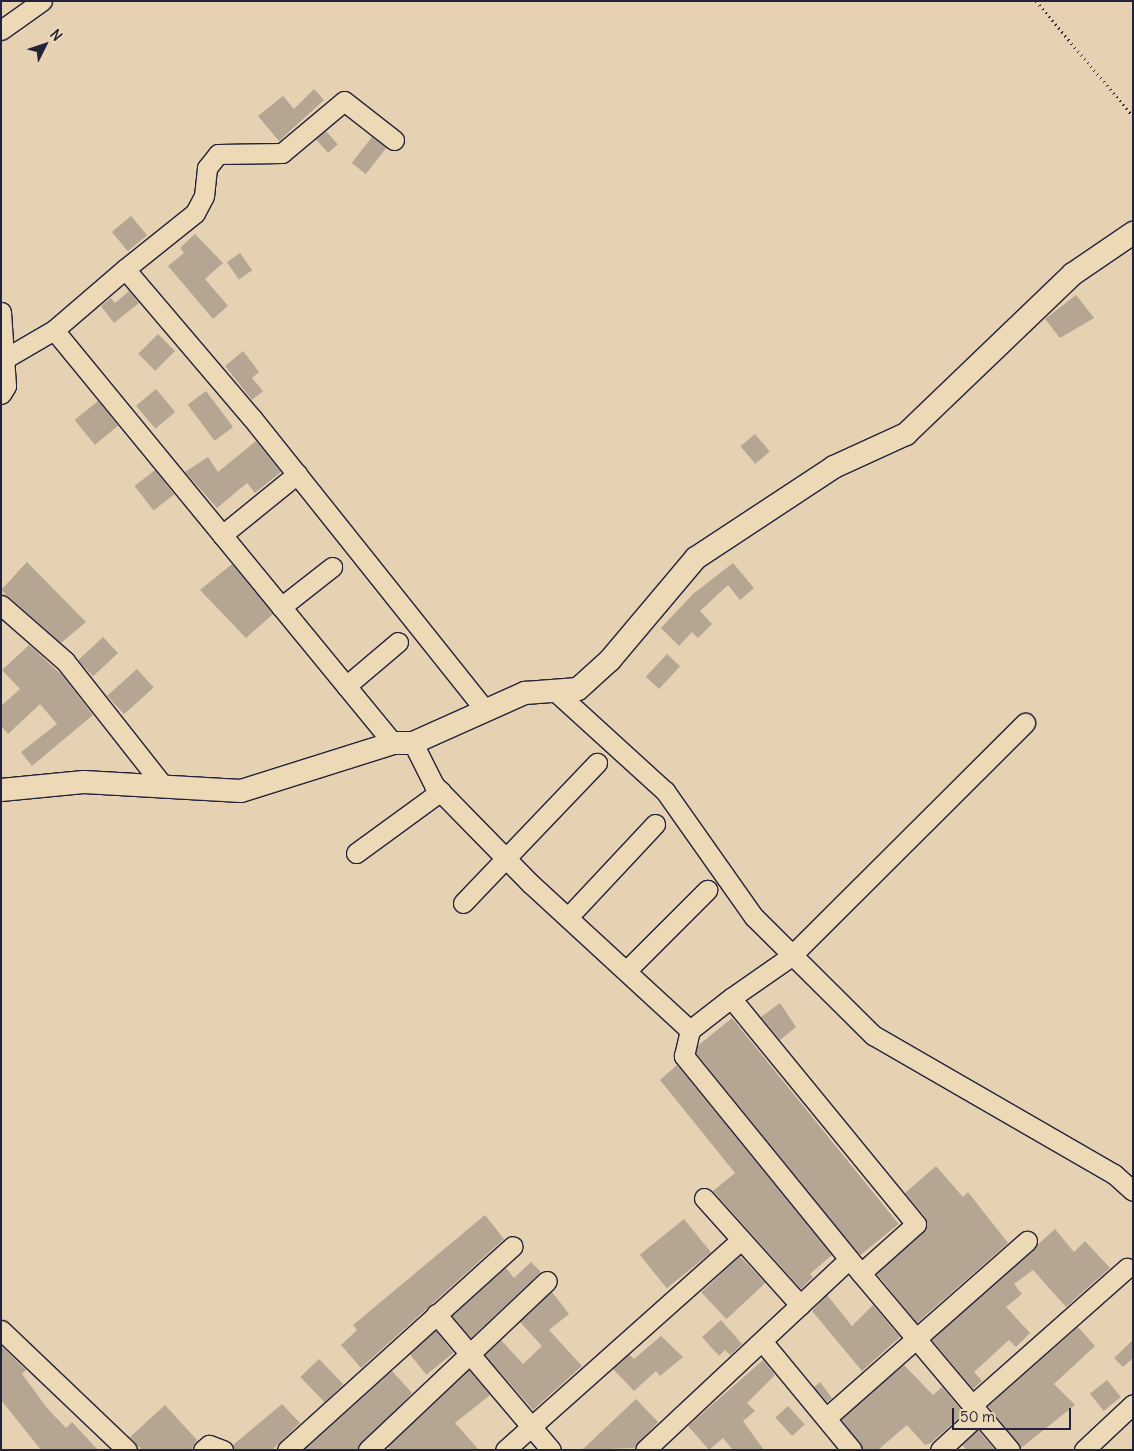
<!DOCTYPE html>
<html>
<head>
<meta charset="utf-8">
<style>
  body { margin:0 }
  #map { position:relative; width:1134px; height:1451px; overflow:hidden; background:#e6d2b2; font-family:Delius,sans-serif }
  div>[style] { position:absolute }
  .building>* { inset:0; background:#b5a694; transform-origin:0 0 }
  .path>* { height:3px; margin-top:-1.5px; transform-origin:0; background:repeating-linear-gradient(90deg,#22223b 0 1px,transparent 0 5px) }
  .roads { filter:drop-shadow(1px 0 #22223b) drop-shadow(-1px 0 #22223b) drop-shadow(0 1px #22223b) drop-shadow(0 -1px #22223b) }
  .minor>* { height:19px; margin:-9.5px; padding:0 9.5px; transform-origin:9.5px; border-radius:9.5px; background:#eed9b7 }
  .tertiary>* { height:22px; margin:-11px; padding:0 11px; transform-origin:11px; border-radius:11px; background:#eed9b7 }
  span { translate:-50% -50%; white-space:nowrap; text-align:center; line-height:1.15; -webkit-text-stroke:4px #eed9b7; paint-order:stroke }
  .frame { position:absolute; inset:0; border:2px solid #22223b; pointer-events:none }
  .north { position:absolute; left:20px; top:20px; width:50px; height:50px; -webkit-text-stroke:4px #eed9b7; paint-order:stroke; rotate:49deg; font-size:14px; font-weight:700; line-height:20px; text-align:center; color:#22223b }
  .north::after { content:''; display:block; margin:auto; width:18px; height:22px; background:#22223b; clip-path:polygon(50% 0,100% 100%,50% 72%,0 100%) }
  .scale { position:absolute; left:952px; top:1408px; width:119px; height:22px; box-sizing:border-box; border:2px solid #22223b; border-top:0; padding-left:6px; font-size:15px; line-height:18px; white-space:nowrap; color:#22223b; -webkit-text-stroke:4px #eed9b7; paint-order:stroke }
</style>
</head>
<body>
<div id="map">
  <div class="building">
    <div style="clip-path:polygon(314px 89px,324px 100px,279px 141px,258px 116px,283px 96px,294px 109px)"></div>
    <div style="left:326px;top:131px;width:18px;height:13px;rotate:49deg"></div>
    <div style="left:372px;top:137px;width:18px;height:33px;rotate:38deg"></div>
    <div style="left:131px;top:216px;width:25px;height:25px;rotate:50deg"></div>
    <div style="clip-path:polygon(195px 234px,223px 263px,205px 279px,228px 306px,213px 319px,168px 266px,184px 253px,180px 248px)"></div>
    <div style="left:240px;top:253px;width:21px;height:16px;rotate:55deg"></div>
    <div style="clip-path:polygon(129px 291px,139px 303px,114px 323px,101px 306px,111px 298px,115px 303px)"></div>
    <div style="clip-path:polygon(1076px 295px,1094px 318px,1060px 338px,1045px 319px)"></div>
    <div style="left:158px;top:334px;width:24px;height:28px;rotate:45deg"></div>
    <div style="clip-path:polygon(243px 351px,259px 372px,252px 378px,263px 391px,252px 400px,225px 366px)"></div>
    <div style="left:156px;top:389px;width:30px;height:26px;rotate:50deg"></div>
    <div style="left:206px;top:391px;width:45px;height:23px;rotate:53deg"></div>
    <div style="left:98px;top:401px;width:32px;height:30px;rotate:51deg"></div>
    <div style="left:755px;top:434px;width:23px;height:19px;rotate:50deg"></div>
    <div style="clip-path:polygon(256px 441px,281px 472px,255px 493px,247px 483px,217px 508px,185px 472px,208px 457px,218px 472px)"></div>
    <div style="left:155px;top:470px;width:31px;height:26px;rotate:52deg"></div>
    <div style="clip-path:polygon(27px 562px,86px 622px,61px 643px,1px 590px)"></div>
    <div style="clip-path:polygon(733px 563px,754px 588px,740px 600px,728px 585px,700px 611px,712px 624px,698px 638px,692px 632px,679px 646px,661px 628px,693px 594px)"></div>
    <div style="clip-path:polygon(232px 564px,273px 614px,246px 638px,200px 590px)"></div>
    <div style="left:103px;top:637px;width:22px;height:34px;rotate:47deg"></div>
    <div style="clip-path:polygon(29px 645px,62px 675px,93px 715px,32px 766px,21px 752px,57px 724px,40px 704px,8px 734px,1px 726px,1px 706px,20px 689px,2px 670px)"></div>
    <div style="left:667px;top:654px;width:18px;height:31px;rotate:43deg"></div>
    <div style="left:137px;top:669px;width:25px;height:40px;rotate:48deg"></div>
    <div style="clip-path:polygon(780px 1003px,796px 1027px,780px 1040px,761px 1017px)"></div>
    <div style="left:732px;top:1018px;width:265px;height:50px;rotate:51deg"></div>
    <div style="clip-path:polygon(677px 1065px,832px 1255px,810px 1274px,813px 1277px,801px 1289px,713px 1191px,735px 1173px,660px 1080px)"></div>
    <div style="clip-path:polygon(936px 1166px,963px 1197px,968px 1192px,1008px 1243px,917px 1323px,877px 1274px,926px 1228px,925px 1217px,905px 1193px)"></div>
    <div style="clip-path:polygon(485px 1215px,504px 1239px,361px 1368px,341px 1345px,357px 1330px,353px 1325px)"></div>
    <div style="left:684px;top:1219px;width:43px;height:57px;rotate:51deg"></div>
    <div style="clip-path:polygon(1055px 1229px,1074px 1252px,1085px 1241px,1110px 1268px,1066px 1307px,1033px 1270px,1014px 1284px,1022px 1294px,1006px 1307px,1030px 1333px,1016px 1347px,1009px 1340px,974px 1372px,982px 1381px,973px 1389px,932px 1340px)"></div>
    <div style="left:740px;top:1256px;width:37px;height:53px;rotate:47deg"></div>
    <div style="clip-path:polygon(531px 1262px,541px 1272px,471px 1338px,452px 1316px,506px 1268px,514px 1278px)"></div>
    <div style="clip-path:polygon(552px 1292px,569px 1314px,549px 1330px,582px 1366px,533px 1410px,485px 1355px,501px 1340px,523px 1364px,542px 1346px,520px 1322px)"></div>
    <div style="clip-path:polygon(827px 1295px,852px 1326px,873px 1305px,900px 1337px,862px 1371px,812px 1311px)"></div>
    <div style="clip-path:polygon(721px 1320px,742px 1344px,730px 1355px,725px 1350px,719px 1356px,702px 1337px)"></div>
    <div style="clip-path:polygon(1078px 1327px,1095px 1346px,1054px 1384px,1075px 1405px,1021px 1448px,988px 1406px)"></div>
    <div style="left:436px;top:1331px;width:28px;height:35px;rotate:51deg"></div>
    <div style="clip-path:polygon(661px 1336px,683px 1357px,660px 1376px,656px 1371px,634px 1391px,613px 1369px,629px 1354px,634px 1359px)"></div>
    <div style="clip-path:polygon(1133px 1340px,1133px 1358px,1123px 1367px,1114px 1358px)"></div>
    <div style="clip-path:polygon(1px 1346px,26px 1370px,22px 1374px,47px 1408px,66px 1428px,72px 1422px,98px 1450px,41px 1450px,1px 1400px)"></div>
    <div style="left:319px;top:1359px;width:35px;height:26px;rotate:46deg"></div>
    <div style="clip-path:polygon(763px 1360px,775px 1375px,747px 1403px,755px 1411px,743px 1421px,764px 1450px,733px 1450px,723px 1438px,709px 1450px,688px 1426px)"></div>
    <div style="clip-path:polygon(904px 1365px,933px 1395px,942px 1387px,964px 1413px,931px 1443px,925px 1445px,907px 1425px,878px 1450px,864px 1450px,841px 1419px)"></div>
    <div style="clip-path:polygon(469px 1370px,490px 1395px,455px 1423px,479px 1450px,391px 1450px,388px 1447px)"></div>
    <div style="clip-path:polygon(392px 1371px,412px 1393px,357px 1450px,304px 1450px)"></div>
    <div style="left:1107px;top:1380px;width:22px;height:22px;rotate:51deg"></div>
    <div style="clip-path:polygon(820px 1382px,832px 1398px,827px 1402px,814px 1387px)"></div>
    <div style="clip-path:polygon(636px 1399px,658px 1422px,634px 1448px,582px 1450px)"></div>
    <div style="clip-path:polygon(282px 1404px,300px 1423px,272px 1450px,234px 1450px,233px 1445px)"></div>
    <div style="clip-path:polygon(165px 1405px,197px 1440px,191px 1450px,142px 1450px,130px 1437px)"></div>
    <div style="left:788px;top:1406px;width:25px;height:17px;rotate:48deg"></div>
    <div style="clip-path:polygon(978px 1430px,995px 1450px,967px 1450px,962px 1445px)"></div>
  </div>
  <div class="path">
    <div style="left:1036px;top:1px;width:150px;rotate:49.9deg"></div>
  </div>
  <div class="roads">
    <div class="minor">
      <div style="left:1px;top:30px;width:50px;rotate:-35.3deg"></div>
      <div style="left:394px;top:140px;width:63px;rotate:-142deg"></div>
      <div style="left:344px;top:101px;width:81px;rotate:140deg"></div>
      <div style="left:282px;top:153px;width:64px;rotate:179.1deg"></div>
      <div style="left:218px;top:154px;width:18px;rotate:128deg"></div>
      <div style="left:207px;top:168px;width:28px;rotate:96deg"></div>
      <div style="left:204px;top:196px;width:19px;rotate:118deg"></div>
      <div style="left:195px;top:213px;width:90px;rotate:141.3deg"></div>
      <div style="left:125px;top:269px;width:196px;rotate:49.6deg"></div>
      <div style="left:252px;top:418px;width:372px;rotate:51.4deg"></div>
      <div style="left:1px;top:312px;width:74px;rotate:86.1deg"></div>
      <div style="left:6px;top:386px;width:9px;rotate:122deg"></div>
      <div style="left:54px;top:330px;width:534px;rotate:50.62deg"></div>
      <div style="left:6px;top:358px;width:56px;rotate:-30.3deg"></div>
      <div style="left:54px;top:330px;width:94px;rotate:-40.7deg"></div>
      <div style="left:222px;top:535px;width:97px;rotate:-39.1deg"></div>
      <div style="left:1px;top:605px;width:85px;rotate:41.2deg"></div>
      <div style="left:65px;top:661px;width:160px;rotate:51.8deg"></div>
      <div style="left:281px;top:607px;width:65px;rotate:-38.1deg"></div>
      <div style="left:346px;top:686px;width:68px;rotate:-40.2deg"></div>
      <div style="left:555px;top:691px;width:149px;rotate:42.3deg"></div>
      <div style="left:665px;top:791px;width:154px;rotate:54.8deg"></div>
      <div style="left:754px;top:917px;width:168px;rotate:44.8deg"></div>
      <div style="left:873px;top:1035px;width:278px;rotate:30deg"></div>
      <div style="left:1114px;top:1174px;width:25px;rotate:42deg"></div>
      <div style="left:413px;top:743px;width:47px;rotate:63.4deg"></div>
      <div style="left:434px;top:785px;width:139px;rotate:45.6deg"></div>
      <div style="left:531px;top:884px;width:216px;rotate:42.6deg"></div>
      <div style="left:356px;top:853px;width:105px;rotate:-36.1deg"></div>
      <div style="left:463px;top:903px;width:194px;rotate:-46.3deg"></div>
      <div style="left:569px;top:916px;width:126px;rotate:-46.9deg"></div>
      <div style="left:626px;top:971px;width:115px;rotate:-45deg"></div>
      <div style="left:731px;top:998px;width:72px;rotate:-34.8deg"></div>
      <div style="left:790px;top:957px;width:332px;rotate:-44.9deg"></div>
      <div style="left:704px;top:1198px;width:144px;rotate:48.1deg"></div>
      <div style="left:849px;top:1259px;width:262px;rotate:-129.1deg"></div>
      <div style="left:684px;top:1056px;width:27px;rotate:-77deg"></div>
      <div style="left:690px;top:1030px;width:52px;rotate:-38deg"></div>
      <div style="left:731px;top:998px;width:292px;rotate:50.7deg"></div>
      <div style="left:916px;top:1224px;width:74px;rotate:138.3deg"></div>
      <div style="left:436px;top:1314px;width:178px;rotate:49.8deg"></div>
      <div style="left:1px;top:1330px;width:174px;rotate:43.6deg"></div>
      <div style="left:762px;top:1341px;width:141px;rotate:50.5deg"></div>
      <div style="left:972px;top:1405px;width:207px;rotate:-41.5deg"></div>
      <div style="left:826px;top:1418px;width:268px;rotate:-41.4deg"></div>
      <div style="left:203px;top:1450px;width:8px;rotate:-40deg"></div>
      <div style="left:209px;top:1445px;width:15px;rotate:20deg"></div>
      <div style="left:287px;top:1450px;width:304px;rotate:-42.1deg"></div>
      <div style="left:368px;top:1450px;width:246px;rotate:-43.4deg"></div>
      <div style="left:505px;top:1450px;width:316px;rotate:-41.7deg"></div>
      <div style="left:645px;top:1450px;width:279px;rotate:-43.1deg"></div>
      <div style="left:849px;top:1259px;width:250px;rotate:49.9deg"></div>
      <div style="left:940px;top:1450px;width:53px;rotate:-42.7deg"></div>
      <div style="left:1084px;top:1450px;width:67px;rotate:-43.2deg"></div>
    </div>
    <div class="tertiary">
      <div style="left:1px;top:790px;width:83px;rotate:-5.5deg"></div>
      <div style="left:84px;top:782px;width:157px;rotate:3.3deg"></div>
      <div style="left:241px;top:791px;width:159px;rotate:-17.5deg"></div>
      <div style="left:393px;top:743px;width:20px"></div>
      <div style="left:413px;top:743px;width:123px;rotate:-24.1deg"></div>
      <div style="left:525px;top:693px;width:53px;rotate:-4.3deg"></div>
      <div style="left:578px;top:689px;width:43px;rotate:-42.2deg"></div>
      <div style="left:610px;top:660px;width:133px;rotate:-49.9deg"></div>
      <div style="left:696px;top:558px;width:165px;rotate:-33.4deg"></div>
      <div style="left:834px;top:467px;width:79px;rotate:-24.6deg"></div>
      <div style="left:906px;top:434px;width:231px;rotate:-43.8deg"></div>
      <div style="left:1073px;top:274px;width:73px;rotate:-34.3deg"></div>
    </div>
  </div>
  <div class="frame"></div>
  <div class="north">N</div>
  <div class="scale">50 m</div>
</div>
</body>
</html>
